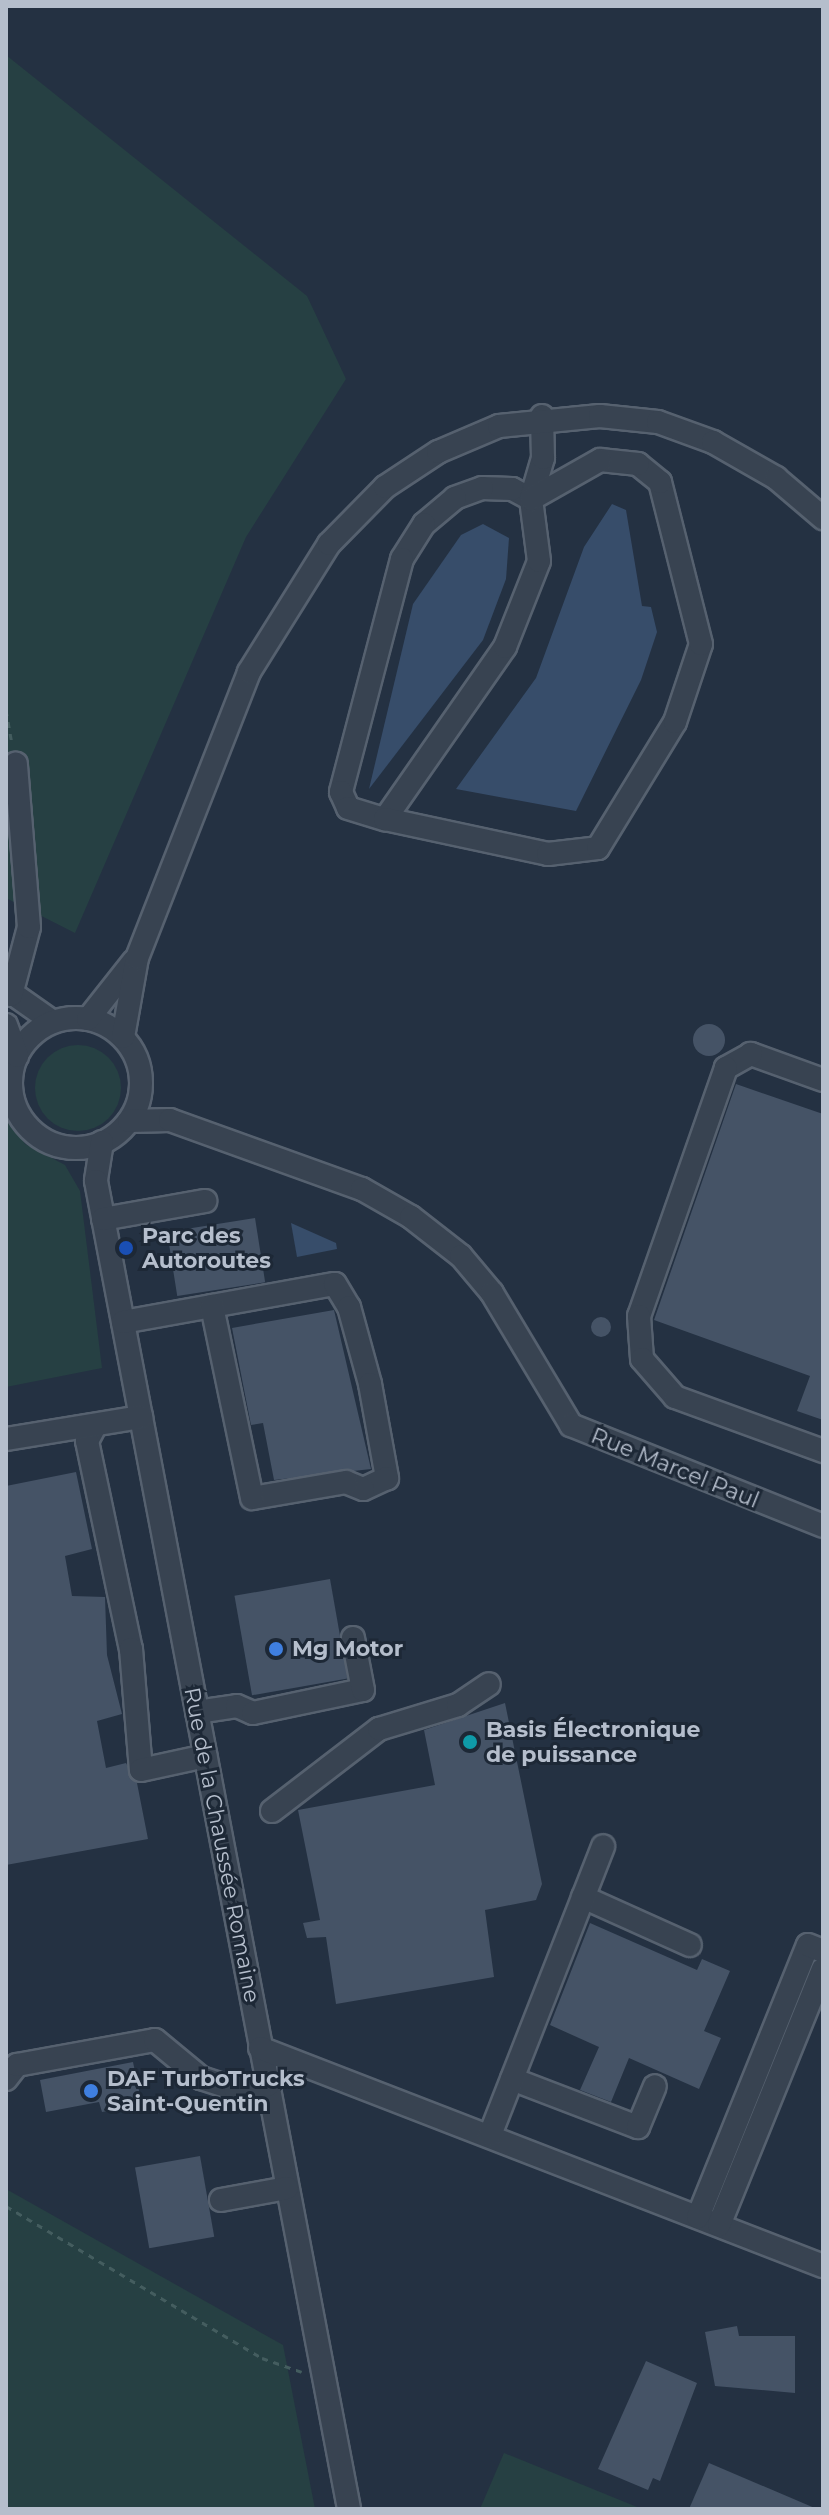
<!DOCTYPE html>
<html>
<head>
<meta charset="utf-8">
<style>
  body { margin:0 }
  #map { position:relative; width:829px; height:2515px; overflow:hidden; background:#243142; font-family:Montserrat,sans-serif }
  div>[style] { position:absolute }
  .green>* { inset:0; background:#264043 }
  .round { border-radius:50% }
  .water>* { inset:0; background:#374d6a }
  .building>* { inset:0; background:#455366; transform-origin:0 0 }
  .path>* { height:3px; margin-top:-1.5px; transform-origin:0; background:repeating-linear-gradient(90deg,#445d5f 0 6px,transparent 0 12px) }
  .roads { filter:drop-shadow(2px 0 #56616f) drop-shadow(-2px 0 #56616f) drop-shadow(0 2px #56616f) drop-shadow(0 -2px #56616f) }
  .minor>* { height:22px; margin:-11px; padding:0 11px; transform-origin:11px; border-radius:11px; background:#384351 }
  .minor>.ring { margin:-11px; padding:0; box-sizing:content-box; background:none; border:22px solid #384351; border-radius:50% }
  .dots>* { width:22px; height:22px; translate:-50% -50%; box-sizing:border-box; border:4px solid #1d2836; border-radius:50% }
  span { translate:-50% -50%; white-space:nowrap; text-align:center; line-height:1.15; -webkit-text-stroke:6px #1d2836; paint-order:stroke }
  .poi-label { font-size:22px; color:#b5becc; font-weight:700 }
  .left { translate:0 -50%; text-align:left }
  .street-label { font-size:22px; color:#b5becc }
  .frame { position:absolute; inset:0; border:8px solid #b5becc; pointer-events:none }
</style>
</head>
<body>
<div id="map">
  <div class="green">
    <div style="clip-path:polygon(6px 55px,307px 296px,346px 379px,246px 537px,75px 933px,6px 898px)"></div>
    <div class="round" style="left:35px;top:1045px;width:86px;height:86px"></div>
    <div style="clip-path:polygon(6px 1111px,25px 1144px,65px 1165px,80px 1191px,102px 1368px,6px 1387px)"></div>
    <div style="clip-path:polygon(6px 2189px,283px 2345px,315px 2509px,6px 2509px)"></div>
    <div style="clip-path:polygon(504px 2453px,642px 2509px,480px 2509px)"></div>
  </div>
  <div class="water">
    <div style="clip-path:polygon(612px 504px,626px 510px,642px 606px,651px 607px,657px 632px,641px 680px,576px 811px,456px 789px,536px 678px,584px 547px)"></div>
    <div style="clip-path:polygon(483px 524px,509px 538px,506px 579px,483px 640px,369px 789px,413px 604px,461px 535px)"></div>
    <div style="clip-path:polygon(291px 1223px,336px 1243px,337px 1249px,297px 1257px)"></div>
  </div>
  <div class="building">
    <div class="round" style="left:693px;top:1024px;width:32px;height:32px"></div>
    <div style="clip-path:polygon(736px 1084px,823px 1114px,823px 1420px,797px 1411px,810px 1376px,654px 1320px)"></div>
    <div style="left:255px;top:1218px;width:65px;height:89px;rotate:81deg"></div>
    <div style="clip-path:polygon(334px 1310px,371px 1469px,274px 1480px,263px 1423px,251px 1425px,232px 1328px)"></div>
    <div class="round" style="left:591px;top:1317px;width:20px;height:20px"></div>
    <div style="clip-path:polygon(76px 1472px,92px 1549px,65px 1556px,72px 1596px,105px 1597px,107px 1655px,122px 1714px,97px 1721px,106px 1768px,126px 1763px,137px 1783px,148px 1839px,6px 1865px,6px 1486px)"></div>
    <div style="left:330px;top:1579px;width:101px;height:97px;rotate:80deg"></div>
    <div style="clip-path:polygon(505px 1703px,542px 1884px,536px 1900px,485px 1910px,494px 1977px,336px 2004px,326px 1937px,307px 1938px,303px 1923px,320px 1920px,298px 1810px,435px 1785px,424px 1730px)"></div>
    <div style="clip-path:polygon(590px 1923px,697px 1970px,702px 1959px,730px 1971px,704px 2031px,721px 2038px,699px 2089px,629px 2058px,611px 2102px,580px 2090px,599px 2047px,550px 2025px)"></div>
    <div style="clip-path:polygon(133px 2062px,142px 2105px,102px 2112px,99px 2102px,46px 2112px,40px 2080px)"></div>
    <div style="left:200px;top:2156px;width:82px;height:66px;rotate:80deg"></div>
    <div style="clip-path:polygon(737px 2326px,739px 2336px,795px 2336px,795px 2393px,715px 2386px,705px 2332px)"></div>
    <div style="clip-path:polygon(646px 2361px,697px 2383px,660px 2481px,653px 2478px,648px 2490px,598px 2469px)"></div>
    <div style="clip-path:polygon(709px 2463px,817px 2509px,689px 2509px)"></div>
  </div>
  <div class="path">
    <div style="left:6px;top:710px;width:35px;rotate:80deg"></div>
    <div style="left:6px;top:2206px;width:298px;rotate:30.7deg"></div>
    <div style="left:262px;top:2358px;width:42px;rotate:19.3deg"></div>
  </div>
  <div class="roads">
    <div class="minor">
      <div style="left:531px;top:499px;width:21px;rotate:-152deg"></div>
      <div style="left:512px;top:489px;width:30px;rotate:-178deg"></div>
      <div style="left:482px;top:488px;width:29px;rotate:160deg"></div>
      <div style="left:455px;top:498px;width:40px;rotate:140deg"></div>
      <div style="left:424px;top:524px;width:41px;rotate:122.2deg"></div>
      <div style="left:402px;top:559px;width:241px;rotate:104.7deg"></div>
      <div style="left:341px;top:792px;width:17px;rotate:66deg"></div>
      <div style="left:348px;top:808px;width:39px;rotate:17deg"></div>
      <div style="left:385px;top:819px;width:210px;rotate:-55.1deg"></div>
      <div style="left:505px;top:647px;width:92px;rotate:-68.4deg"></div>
      <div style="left:539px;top:561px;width:63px;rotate:-97.4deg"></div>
      <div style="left:531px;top:499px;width:43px;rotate:-73.7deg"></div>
      <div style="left:543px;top:458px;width:42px;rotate:-91.4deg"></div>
      <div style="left:385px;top:819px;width:167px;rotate:12.1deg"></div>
      <div style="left:548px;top:854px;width:50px;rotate:-6.8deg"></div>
      <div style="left:598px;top:848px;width:148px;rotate:-58.6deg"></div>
      <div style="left:675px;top:722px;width:82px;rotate:-71.6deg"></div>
      <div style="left:701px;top:644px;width:167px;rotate:-104.2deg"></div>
      <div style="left:660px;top:482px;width:28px;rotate:-141deg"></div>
      <div style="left:638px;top:464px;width:38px;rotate:-174deg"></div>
      <div style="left:600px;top:460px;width:79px;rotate:150.5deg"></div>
      <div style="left:6px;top:989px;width:57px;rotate:35.1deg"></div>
      <div style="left:11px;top:995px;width:70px;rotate:-75.2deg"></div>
      <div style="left:29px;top:927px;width:164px;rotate:-94.6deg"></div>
      <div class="ring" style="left:11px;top:1018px;width:108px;height:108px"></div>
      <div style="left:88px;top:1019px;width:73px;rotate:-51.7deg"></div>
      <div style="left:6px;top:1025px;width:33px;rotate:70deg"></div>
      <div style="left:123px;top:1037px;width:80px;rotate:-80deg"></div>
      <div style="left:137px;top:958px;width:307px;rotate:-68.6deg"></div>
      <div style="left:249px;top:672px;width:151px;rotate:-58deg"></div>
      <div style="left:329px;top:544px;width:80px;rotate:-45.5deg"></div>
      <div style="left:385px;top:487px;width:64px;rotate:-33.4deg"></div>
      <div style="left:438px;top:452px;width:66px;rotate:-23.1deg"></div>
      <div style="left:499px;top:426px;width:101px;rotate:-5.7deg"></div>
      <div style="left:600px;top:416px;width:58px;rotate:5.9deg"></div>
      <div style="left:658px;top:422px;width:59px;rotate:20deg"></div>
      <div style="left:713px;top:442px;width:73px;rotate:29.7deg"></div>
      <div style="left:776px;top:478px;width:62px;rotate:40.4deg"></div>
      <div style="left:823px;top:1080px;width:77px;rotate:-160.1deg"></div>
      <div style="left:751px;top:1054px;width:29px;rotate:151deg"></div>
      <div style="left:726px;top:1068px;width:263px;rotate:109.3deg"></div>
      <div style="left:639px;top:1316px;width:43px;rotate:86deg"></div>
      <div style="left:642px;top:1359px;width:50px;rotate:49deg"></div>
      <div style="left:675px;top:1397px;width:158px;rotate:20deg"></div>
      <div style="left:129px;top:1121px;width:41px;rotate:-1.4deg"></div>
      <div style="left:170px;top:1120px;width:204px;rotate:19.8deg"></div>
      <div style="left:362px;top:1189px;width:56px;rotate:29.7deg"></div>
      <div style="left:411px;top:1217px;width:63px;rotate:38deg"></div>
      <div style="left:461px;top:1256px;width:48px;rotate:50deg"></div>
      <div style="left:492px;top:1293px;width:154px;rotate:59.1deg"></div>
      <div style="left:571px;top:1425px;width:271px;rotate:21.8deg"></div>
      <div style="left:102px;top:1142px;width:39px;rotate:99deg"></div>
      <div style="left:96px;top:1181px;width:1352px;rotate:79.21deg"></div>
      <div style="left:103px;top:1219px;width:104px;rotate:-10deg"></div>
      <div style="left:123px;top:1322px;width:215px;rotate:-10.2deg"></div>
      <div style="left:335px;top:1284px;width:27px;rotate:59deg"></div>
      <div style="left:349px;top:1307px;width:80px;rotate:74.7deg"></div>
      <div style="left:370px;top:1384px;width:96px;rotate:79.7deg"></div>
      <div style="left:387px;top:1478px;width:26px;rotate:155deg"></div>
      <div style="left:363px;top:1489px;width:18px;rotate:-158deg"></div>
      <div style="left:346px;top:1482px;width:95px;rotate:170.3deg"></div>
      <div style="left:252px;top:1498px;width:196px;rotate:-101.8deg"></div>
      <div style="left:95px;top:1426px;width:17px;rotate:118deg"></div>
      <div style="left:87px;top:1441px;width:213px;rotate:78.1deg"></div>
      <div style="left:131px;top:1649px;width:121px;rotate:85.3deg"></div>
      <div style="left:141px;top:1770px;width:66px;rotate:-12.3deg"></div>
      <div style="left:6px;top:1439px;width:137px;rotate:-9.3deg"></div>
      <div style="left:197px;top:1712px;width:40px;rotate:-8.5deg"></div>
      <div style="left:237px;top:1706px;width:17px;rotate:24deg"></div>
      <div style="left:253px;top:1713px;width:112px;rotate:-11.8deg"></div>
      <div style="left:363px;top:1690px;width:53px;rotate:-100.9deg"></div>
      <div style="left:272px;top:1811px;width:135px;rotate:-37.5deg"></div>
      <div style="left:379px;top:1729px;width:83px;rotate:-16.9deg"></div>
      <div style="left:458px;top:1705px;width:37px;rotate:-34deg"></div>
      <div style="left:583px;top:1897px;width:117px;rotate:24.2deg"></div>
      <div style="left:260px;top:2048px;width:604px;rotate:21.17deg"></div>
      <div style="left:6px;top:2079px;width:18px;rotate:-52deg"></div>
      <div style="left:17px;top:2065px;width:140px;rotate:-10.3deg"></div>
      <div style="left:155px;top:2040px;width:60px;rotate:39.6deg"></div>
      <div style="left:201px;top:2078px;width:36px;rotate:18deg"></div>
      <div style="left:235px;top:2089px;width:33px;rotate:-7deg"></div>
      <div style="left:512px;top:2079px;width:135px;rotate:20.9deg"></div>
      <div style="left:638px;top:2127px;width:44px;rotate:-67.5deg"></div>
      <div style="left:490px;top:2135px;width:310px;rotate:-68.6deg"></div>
      <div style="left:221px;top:2200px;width:67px;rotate:-10.3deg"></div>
      <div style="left:698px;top:2217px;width:293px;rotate:-68deg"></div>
      <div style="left:808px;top:1945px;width:16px;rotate:22deg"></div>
      <div style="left:719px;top:2225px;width:276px;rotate:-67.9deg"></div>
    </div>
  </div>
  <div class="dots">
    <div style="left:126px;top:1248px;background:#1a4fb4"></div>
    <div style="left:276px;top:1649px;background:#3f7fe0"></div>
    <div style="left:470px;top:1742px;background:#0f9aa8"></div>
    <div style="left:91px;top:2091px;background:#3f7fe0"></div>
  </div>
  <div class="poi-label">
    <span class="left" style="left:142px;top:1248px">Parc des<br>Autoroutes</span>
    <span class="left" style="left:292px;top:1649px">Mg Motor</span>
    <span class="left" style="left:486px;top:1742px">Basis Électronique<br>de puissance</span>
    <span class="left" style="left:107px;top:2091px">DAF TurboTrucks<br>Saint-Quentin</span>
  </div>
  <div class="street-label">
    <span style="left:675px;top:1468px;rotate:22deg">Rue Marcel Paul</span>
    <span style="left:222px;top:1845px;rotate:79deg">Rue de la Chaussée Romaine</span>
  </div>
  <div class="frame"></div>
</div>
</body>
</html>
